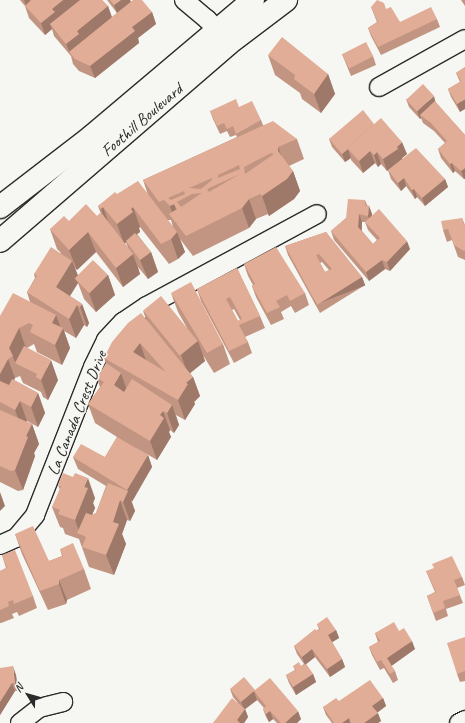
<!DOCTYPE html>
<html>
<head>
<meta charset="utf-8">
<style>
  body { margin:0 }
  #map { position:relative; width:465px; height:723px; overflow:hidden; background:#f6f6f2; font-family:Caveat,sans-serif }
  div>[style] { position:absolute }
  .roads { filter:drop-shadow(1px 0 #2b2b2b) drop-shadow(-1px 0 #2b2b2b) drop-shadow(0 1px #2b2b2b) drop-shadow(0 -1px #2b2b2b) }
  .street>* { height:18px; margin:-9px; padding:0 9px; transform-origin:9px; border-radius:9px; background:#f6f6f2 }
  .primary>* { height:22px; margin:-11px; padding:0 11px; transform-origin:11px; border-radius:11px; background:#f6f6f2 }
  .wall>* { inset:0; background:#c29582 }
  .shaded-wall>* { inset:0; background:#9e796a; transform-origin:0 0 }
  .building>* { inset:0; background:#e2ad97; transform-origin:0 0 }
  span { translate:-50% -50%; white-space:nowrap; text-align:center; line-height:1.15; -webkit-text-stroke:3.5px #f6f6f2; paint-order:stroke }
  .street-label { font-size:17px; color:#2b2b2b }
  .north { position:absolute; left:8px; top:675px; width:40px; height:40px; -webkit-text-stroke:3px #f6f6f2; paint-order:stroke; rotate:307deg; font-size:11px; font-weight:700; line-height:16px; text-align:center; color:#2b2b2b }
  .north::after { content:''; display:block; margin:auto; width:14px; height:18px; background:#2b2b2b; clip-path:polygon(50% 0,100% 100%,50% 72%,0 100%) }
</style>
</head>
<body>
<div id="map">
  <div class="roads">
    <div class="street">
      <div style="left:184px;top:0;width:30px;rotate:40deg"></div>
      <div style="left:207px;top:19px;width:28px;rotate:49deg"></div>
      <div style="left:379px;top:87px;width:98px;rotate:-29.2deg"></div>
      <div style="left:0;top:545px;width:17px;rotate:-24deg"></div>
      <div style="left:16px;top:538px;width:30px;rotate:-50deg"></div>
      <div style="left:35px;top:515px;width:159px;rotate:-68.6deg"></div>
      <div style="left:93px;top:367px;width:30px;rotate:-64deg"></div>
      <div style="left:106px;top:340px;width:25px;rotate:-47deg"></div>
      <div style="left:123px;top:322px;width:29px;rotate:-34deg"></div>
      <div style="left:147px;top:306px;width:193px;rotate:-28.4deg"></div>
      <div style="left:20px;top:723px;width:24px;rotate:-38deg"></div>
      <div style="left:39px;top:708px;width:25px;rotate:-14deg"></div>
      <div style="left:459px;top:723px;width:7px;rotate:-27deg"></div>
    </div>
    <div class="primary">
      <div style="left:0;top:207px;width:115px;rotate:-37.6deg"></div>
      <div style="left:91px;top:137px;width:212px;rotate:-40.2deg"></div>
      <div style="left:0;top:241px;width:301px;rotate:-40.8deg"></div>
      <div style="left:228px;top:44px;width:73px;rotate:-37.2deg"></div>
    </div>
  </div>
  <div class="wall">
    <div style="clip-path:polygon(20px 0,102px 0,108px 6px,112px 17px,117px 13px,107px 0,130px 0,131px 2px,152px 12px,156px 24px,138px 38px,139px 43px,95px 78px,79px 71px,73px 64px,71px 56px,54px 36px,52px 29px,45px 35px,29px 18px,25px 6px)"></div>
    <div style="clip-path:polygon(461px 0,465px 0,465px 6px)"></div>
    <div style="clip-path:polygon(371px 7px,386px 9px,400px 22px,437px 19px,440px 27px,381px 55px,371px 36px,368px 28px,377px 22px)"></div>
    <div style="clip-path:polygon(342px 54px,373px 56px,376px 65px,351px 76px)"></div>
    <div style="clip-path:polygon(268px 55px,328px 74px,335px 94px,321px 113px,302px 99px,300px 93px,275px 75px)"></div>
    <div style="clip-path:polygon(465px 67px,460px 112px,451px 97px,448px 89px,460px 82px,456px 73px)"></div>
    <div style="clip-path:polygon(406px 99px,436px 103px,465px 135px,465px 179px,464px 179px,455px 171px,453px 173px,441px 158px,438px 149px,445px 143px,434px 131px,423px 123px,421px 118px,420px 119px,409px 107px)"></div>
    <div style="clip-path:polygon(evenodd,239px 107px,261px 120px,263px 125px,297px 139px,304px 159px,289px 166px,293px 171px,300px 191px,294px 199px,269px 216px,268px 214px,256px 219px,249px 228px,193px 256px,180px 239px,185px 252px,178px 259px,169px 264px,140px 227px,139px 228px,140px 232px,137px 234px,151px 252px,158px 272px,148px 279px,138px 267px,140px 274px,123px 287px,96px 252px,77px 270px,75px 268px,78px 277px,108px 275px,115px 295px,96px 312px,84px 299px,78px 283px,70px 296px,82px 304px,89px 323px,87px 327px,84px 325px,76px 338px,64px 331px,70px 348px,62px 365px,37px 352px,34px 344px,27px 348px,58px 380px,48px 400px,43px 397px,41px 392px,23px 383px,20px 376px,15px 378px,14px 380px,38px 393px,45px 413px,38px 427px,27px 421px,26px 422px,32px 424px,39px 444px,34px 453px,35px 456px,23px 490px,18px 491px,0 482px,0 316px,30px 302px,27px 292px,35px 278px,34px 274px,61px 253px,57px 249px,50px 229px,69px 221px,97px 216px,101px 214px,98px 206px,117px 194px,148px 195px,143px 180px,237px 137px,236px 135px,230px 137px,227px 131px,220px 134px,213px 119px,210px 111px,239px 107px,168px 220px,171px 220px,173px 227px,168px 220px,239px 107px,126px 242px,128px 248px,125px 243px,126px 242px)"></div>
    <div style="clip-path:polygon(374px 124px,407px 154px,402px 158px,402px 159px,445px 179px,448px 187px,425px 206px,417px 197px,415px 199px,406px 186px,401px 191px,391px 179px,388px 170px,390px 169px,387px 171px,381px 164px,378px 167px,375px 163px,363px 173px,351px 160px,351px 158px,345px 162px,332px 147px,329px 139px)"></div>
    <div style="clip-path:polygon(evenodd,365px 200px,367px 205px,369px 206px,372px 214px,371px 216px,410px 249px,390px 271px,385px 269px,369px 281px,334px 240px,331px 231px,346px 218px,365px 200px,362px 222px,365px 222px,368px 230px,377px 240px,373px 244px,362px 231px,362px 222px)"></div>
    <div style="clip-path:polygon(462px 218px,465px 225px,465px 260px,458px 257px,452px 240px,447px 242px,443px 230px)"></div>
    <div style="clip-path:polygon(evenodd,326px 232px,362px 277px,365px 285px,320px 313px,288px 255px,285px 246px,326px 232px,322px 262px,329px 270px,325px 272px,320px 263px,322px 262px)"></div>
    <div style="clip-path:polygon(244px 264px,305px 293px,309px 305px,295px 313px,291px 306px,281px 312px,284px 319px,271px 325px,256px 297px,252px 286px,253px 285px,248px 276px)"></div>
    <div style="clip-path:polygon(evenodd,237px 268px,260px 316px,265px 328px,245px 337px,248px 342px,252px 353px,234px 363px,201px 301px,197px 289px,237px 268px,234px 309px,240px 320px,238px 321px,232px 310px,234px 309px)"></div>
    <div style="clip-path:polygon(171px 293px,223px 344px,230px 364px,214px 373px,203px 355px,205px 361px,190px 373px,193px 377px,200px 396px,194px 402px,195px 404px,185px 420px,176px 415px,179px 425px,174px 433px,170px 430px,169px 432px,171px 437px,157px 460px,135px 447px,148px 455px,152px 467px,131px 501px,135px 511px,130px 521px,127px 520px,122px 534px,126px 544px,114px 575px,89px 567px,79px 539px,65px 534px,63px 528px,60px 527px,52px 507px,60px 490px,58px 485px,95px 498px,93px 503px,95px 508px,92px 515px,96px 513px,106px 486px,78px 469px,73px 457px,105px 457px,117px 437px,95px 423px,88px 404px,100px 387px,97px 378px,106px 364px,104px 358px,146px 319px,143px 311px,187px 328px,178px 312px)"></div>
    <div style="clip-path:polygon(15px 534px,49px 561px,62px 556px,60px 549px,84px 569px,91px 589px,67px 600px,66px 604px,48px 610px,22px 554px)"></div>
    <div style="clip-path:polygon(2px 555px,33px 596px,37px 608px,19px 616px,17px 612px,12px 614px,14px 618px,1px 623px,0 623px,0 571px,6px 568px)"></div>
    <div style="clip-path:polygon(426px 571px,462px 577px,465px 585px,457px 588px,463px 603px,446px 609px,448px 616px,436px 621px,427px 596px,435px 592px)"></div>
    <div style="clip-path:polygon(317px 624px,336px 630px,339px 638px,332px 642px,342px 659px,345px 667px,330px 677px,315px 657px,306px 664px,313px 674px,316px 682px,296px 695px,289px 683px,286px 675px,295px 670px,293px 666px,301px 666px,304px 664px,297px 654px,294px 646px,319px 629px)"></div>
    <div style="clip-path:polygon(399px 631px,415px 649px,391px 666px,395px 671px,398px 680px,393px 683px,384px 668px,380px 670px,372px 655px,369px 647px,378px 642px,375px 633px)"></div>
    <div style="clip-path:polygon(465px 637px,465px 681px,460px 682px,457px 674px)"></div>
    <div style="clip-path:polygon(0 668px,16px 675px,18px 691px,15px 691px,0 715px)"></div>
    <div style="clip-path:polygon(230px 689px,255px 690px,301px 719px,297px 723px,277px 723px,273px 719px,269px 722px,266px 717px,263px 709px,264px 708px,257px 700px,245px 709px,248px 717px,244px 723px,213px 723px,238px 703px,233px 697px)"></div>
    <div style="clip-path:polygon(383px 698px,386px 706px,377px 713px,381px 721px,378px 723px,332px 723px,326px 715px,323px 707px,339px 701px)"></div>
  </div>
  <div class="shaded-wall">
    <div style="clip-path:polygon(24px 0,37px 0,27px 8px)"></div>
    <div style="clip-path:polygon(63px 0,82px 0,50px 24px,52px 29px,45px 35px,41px 23px,52px 9px)"></div>
    <div style="clip-path:polygon(121px 0,130px 0,131px 2px,117px 13px,114px 5px)"></div>
    <div style="clip-path:polygon(108px 6px,112px 18px,69px 52px,71px 56px,66px 44px,77px 31px)"></div>
    <div style="clip-path:polygon(152px 12px,156px 24px,138px 38px,139px 43px,95px 78px,90px 66px,132px 27px)"></div>
    <div style="clip-path:polygon(328px 74px,335px 94px,321px 113px,314px 94px)"></div>
    <div style="clip-path:polygon(434px 96px,436px 104px,420px 115px,421px 118px,420px 119px,417px 111px)"></div>
    <div style="clip-path:polygon(465px 99px,465px 109px,460px 112px,457px 104px)"></div>
    <div style="clip-path:polygon(402px 142px,407px 154px,402px 158px,403px 161px,387px 171px,383px 159px)"></div>
    <div style="clip-path:polygon(278px 147px,286px 167px,278px 151px)"></div>
    <div style="clip-path:polygon(348px 149px,351px 158px,345px 162px,342px 154px)"></div>
    <div style="clip-path:polygon(370px 151px,375px 163px,363px 173px,359px 161px)"></div>
    <div style="clip-path:polygon(377px 152px,381px 164px,378px 167px,374px 155px)"></div>
    <div style="clip-path:polygon(452px 163px,455px 171px,453px 173px,450px 164px)"></div>
    <div style="clip-path:polygon(465px 168px,465px 179px,464px 179px,461px 171px)"></div>
    <div style="clip-path:polygon(293px 171px,300px 191px,294px 199px,269px 216px,262px 196px)"></div>
    <div style="clip-path:polygon(404px 178px,406px 186px,401px 191px,398px 183px)"></div>
    <div style="clip-path:polygon(445px 179px,448px 187px,425px 206px,422px 198px)"></div>
    <div style="clip-path:polygon(414px 189px,417px 197px,415px 199px,412px 190px)"></div>
    <div style="clip-path:polygon(249px 199px,256px 219px,249px 228px,242px 208px)"></div>
    <div style="clip-path:polygon(174px 204px,181px 224px,176px 224px,170px 206px)"></div>
    <div style="clip-path:polygon(369px 206px,372px 214px,371px 224px,368px 216px)"></div>
    <div style="clip-path:polygon(103px 207px,110px 227px,108px 228px,101px 209px)"></div>
    <div style="clip-path:polygon(133px 207px,140px 227px,139px 228px,140px 232px,124px 244px,117px 224px)"></div>
    <div style="clip-path:polygon(359px 214px,362px 222px,361px 235px,358px 227px)"></div>
    <div style="clip-path:polygon(88px 232px,96px 252px,77px 270px,69px 250px)"></div>
    <div style="clip-path:polygon(177px 232px,185px 252px,178px 259px,171px 239px)"></div>
    <div style="clip-path:polygon(407px 241px,410px 249px,390px 271px,387px 262px)"></div>
    <div style="clip-path:polygon(151px 252px,158px 272px,148px 279px,140px 260px)"></div>
    <div style="clip-path:polygon(133px 254px,140px 274px,123px 287px,116px 268px)"></div>
    <div style="clip-path:polygon(382px 260px,385px 269px,369px 281px,366px 272px)"></div>
    <div style="clip-path:polygon(72px 261px,80px 280px,76px 280px,78px 283px,63px 307px,56px 287px)"></div>
    <div style="clip-path:polygon(108px 275px,115px 295px,96px 312px,89px 293px)"></div>
    <div style="left:362px;top:277px;width:9px;height:53px;rotate:69deg"></div>
    <div style="clip-path:polygon(82px 304px,89px 323px,87px 327px,80px 307px)"></div>
    <div style="clip-path:polygon(77px 305px,84px 325px,76px 338px,69px 319px)"></div>
    <div style="clip-path:polygon(56px 315px,62px 331px,63px 328px,70px 348px,62px 365px,55px 345px,52px 323px)"></div>
    <div style="clip-path:polygon(19px 328px,26px 348px,16px 364px,9px 348px)"></div>
    <div style="clip-path:polygon(198px 341px,205px 361px,188px 375px,181px 355px)"></div>
    <div style="clip-path:polygon(140px 343px,147px 363px,133px 352px)"></div>
    <div style="clip-path:polygon(8px 359px,15px 378px,5px 399px,0 386px,0 374px)"></div>
    <div style="clip-path:polygon(51px 360px,58px 380px,48px 400px,41px 380px)"></div>
    <div style="clip-path:polygon(121px 373px,128px 393px,121px 405px,114px 385px)"></div>
    <div style="clip-path:polygon(193px 377px,200px 396px,194px 402px,195px 404px,185px 420px,178px 400px,186px 383px)"></div>
    <div style="clip-path:polygon(38px 393px,45px 413px,38px 427px,31px 407px)"></div>
    <div style="clip-path:polygon(20px 401px,27px 421px,22px 429px,15px 410px)"></div>
    <div style="clip-path:polygon(172px 405px,179px 425px,174px 433px,167px 413px)"></div>
    <div style="clip-path:polygon(163px 411px,170px 430px,169px 432px,171px 437px,157px 460px,150px 441px,160px 415px)"></div>
    <div style="clip-path:polygon(32px 424px,39px 444px,34px 453px,35px 456px,23px 490px,15px 470px,26px 436px)"></div>
    <div style="clip-path:polygon(148px 455px,152px 467px,132px 502px,127px 490px)"></div>
    <div style="clip-path:polygon(88px 478px,95px 498px,93px 503px,95px 508px,83px 536px,80px 534px,75px 520px,84px 487px)"></div>
    <div style="clip-path:polygon(128px 491px,135px 511px,130px 521px,123px 502px)"></div>
    <div style="clip-path:polygon(0 492px,5px 506px,0 511px)"></div>
    <div style="clip-path:polygon(120px 500px,127px 520px,122px 534px,126px 544px,114px 575px,106px 555px,113px 522px)"></div>
    <div style="clip-path:polygon(59px 580px,67px 600px,66px 604px,59px 584px)"></div>
    <div style="clip-path:polygon(336px 630px,339px 638px,331px 643px,328px 635px)"></div>
    <div style="clip-path:polygon(412px 641px,415px 649px,390px 667px,387px 658px)"></div>
    <div style="clip-path:polygon(312px 649px,315px 657px,305px 665px,302px 657px)"></div>
    <div style="clip-path:polygon(342px 659px,345px 667px,330px 677px,327px 669px)"></div>
    <div style="clip-path:polygon(13px 666px,16px 675px,18px 691px,15px 683px)"></div>
    <div style="clip-path:polygon(313px 674px,316px 682px,296px 695px,293px 687px)"></div>
    <div style="clip-path:polygon(12px 683px,15px 691px,0 715px,0 702px)"></div>
    <div style="clip-path:polygon(254px 691px,257px 700px,244px 710px,241px 702px)"></div>
    <div style="clip-path:polygon(383px 698px,386px 706px,375px 714px,372px 706px)"></div>
    <div style="clip-path:polygon(245px 709px,248px 717px,244px 723px,238px 723px,237px 720px)"></div>
    <div style="clip-path:polygon(270px 711px,273px 719px,269px 722px,266px 714px)"></div>
    <div style="clip-path:polygon(298px 711px,301px 719px,297px 723px,285px 723px)"></div>
    <div style="clip-path:polygon(378px 713px,381px 721px,378px 723px,364px 723px)"></div>
    <div style="clip-path:polygon(349px 718px,350px 723px,342px 723px)"></div>
  </div>
  <div class="building">
    <div style="clip-path:polygon(31px 0,63px 0,52px 9px,55px 12px,41px 23px,25px 6px)"></div>
    <div style="clip-path:polygon(80px 0,102px 0,108px 6px,77px 31px,79px 34px,66px 44px,50px 24px)"></div>
    <div style="clip-path:polygon(110px 0,121px 0,114px 5px)"></div>
    <div style="clip-path:polygon(133px 0,142px 0,152px 12px,132px 27px,135px 31px,90px 66px,75px 59px,69px 52px)"></div>
    <div style="clip-path:polygon(377px 0,384px 3px,386px 9px,391px 7px,400px 22px,431px 7px,437px 19px,378px 47px,368px 28px,378px 22px,371px 7px)"></div>
    <div style="clip-path:polygon(282px 37px,328px 74px,314px 94px,294px 79px,295px 75px,268px 55px)"></div>
    <div style="left:366px;top:42px;width:16px;height:27px;rotate:63deg"></div>
    <div style="clip-path:polygon(465px 67px,465px 99px,457px 104px,448px 89px,461px 81px,456px 73px)"></div>
    <div style="left:423px;top:84px;width:16px;height:23px;rotate:47deg"></div>
    <div style="clip-path:polygon(236px 99px,239px 107px,252px 101px,261px 120px,236px 134px,233px 126px,227px 129px,224px 123px,217px 126px,210px 111px)"></div>
    <div style="clip-path:polygon(435px 101px,465px 135px,465px 168px,461px 171px,452px 163px,450px 164px,438px 149px,447px 141px,431px 123px,420px 115px)"></div>
    <div style="clip-path:polygon(363px 110px,374px 124px,347px 148px,348px 149px,342px 154px,329px 139px)"></div>
    <div style="clip-path:polygon(381px 118px,402px 142px,397px 147px,398px 149px,383px 159px,377px 152px,374px 155px,370px 151px,359px 161px,347px 148px)"></div>
    <div style="clip-path:polygon(evenodd,273px 121px,297px 139px,278px 147px,278px 151px,293px 171px,287px 179px,262px 196px,260px 194px,249px 199px,242px 208px,186px 236px,169px 214px,177px 209px,174px 204px,170px 206px,164px 200px,159px 202px,143px 180px,273px 121px,271px 153px,274px 154px,245px 174px,244px 167px,271px 153px,273px 121px,239px 165px,240px 169px,218px 178px,218px 175px,239px 165px,273px 121px,240px 174px,209px 192px,207px 189px,240px 174px,273px 121px,212px 178px,212px 180px,201px 189px,189px 188px,212px 178px,273px 121px,184px 191px,185px 194px,171px 200px,168px 198px,184px 191px,273px 121px,202px 193px,181px 207px,177px 202px,192px 194px,202px 193px)"></div>
    <div style="clip-path:polygon(416px 148px,445px 179px,422px 198px,414px 189px,412px 190px,404px 178px,398px 183px,388px 170px)"></div>
    <div style="clip-path:polygon(138px 181px,177px 232px,171px 239px,161px 244px,133px 207px,131px 209px,133px 212px,117px 224px,103px 207px,101px 209px,98px 206px,115px 192px,117px 194px)"></div>
    <div style="clip-path:polygon(348px 199px,365px 200px,365px 205px,369px 206px,368px 216px,359px 214px,358px 227px,373px 244px,380px 238px,365px 222px,379px 209px,407px 241px,387px 262px,382px 260px,366px 272px,331px 231px,346px 218px)"></div>
    <div style="clip-path:polygon(86px 204px,97px 216px,100px 213px,103px 215px,133px 254px,116px 268px,88px 232px,69px 250px,50px 229px,64px 216px,69px 221px)"></div>
    <div style="clip-path:polygon(462px 218px,464px 225px,465px 225px,465px 250px,464px 251px,454px 245px,448px 229px,443px 230px,441px 221px)"></div>
    <div style="clip-path:polygon(evenodd,326px 232px,362px 277px,317px 305px,285px 246px,326px 232px,319px 254px,332px 269px,325px 272px,316px 255px,319px 254px)"></div>
    <div style="clip-path:polygon(135px 233px,151px 252px,140px 260px,126px 241px)"></div>
    <div style="clip-path:polygon(51px 247px,72px 261px,56px 287px,82px 304px,80px 307px,77px 305px,69px 319px,27px 292px,37px 276px,34px 274px)"></div>
    <div style="clip-path:polygon(276px 247px,305px 293px,290px 301px,287px 295px,276px 301px,280px 307px,267px 313px,252px 286px,255px 284px,244px 264px)"></div>
    <div style="left:93px;top:260px;width:21px;height:26px;rotate:45deg"></div>
    <div style="clip-path:polygon(evenodd,237px 268px,260px 316px,239px 325px,248px 342px,229px 351px,197px 289px,237px 268px,230px 297px,242px 319px,238px 321px,226px 299px,230px 297px)"></div>
    <div style="clip-path:polygon(191px 282px,223px 344px,207px 353px,171px 293px)"></div>
    <div style="clip-path:polygon(13px 293px,56px 315px,52px 323px,63px 328px,55px 345px,30px 332px,33px 325px,29px 323px,19px 328px,9px 348px,13px 356px,8px 359px,0 374px,0 316px)"></div>
    <div style="left:161px;top:296px;width:58px;height:23px;rotate:51deg"></div>
    <div style="clip-path:polygon(evenodd,141px 313px,193px 377px,186px 383px,188px 384px,178px 400px,104px 358px,112px 342px,128px 323px,141px 313px,140px 343px,166px 372px,133px 352px,140px 343px)"></div>
    <div style="clip-path:polygon(24px 346px,51px 360px,41px 380px,36px 377px,37px 374px,15px 363px)"></div>
    <div style="clip-path:polygon(106px 363px,121px 373px,114px 385px,124px 392px,132px 379px,172px 405px,167px 413px,163px 411px,160px 415px,164px 418px,150px 441px,88px 404px,104px 382px,97px 378px)"></div>
    <div style="clip-path:polygon(12px 379px,38px 393px,31px 407px,20px 401px,15px 410px,0 402px,0 381px,9px 385px)"></div>
    <div style="clip-path:polygon(0 410px,32px 424px,26px 436px,28px 437px,15px 470px,11px 471px,0 466px)"></div>
    <div style="clip-path:polygon(117px 437px,148px 455px,127px 490px,73px 457px,81px 444px,105px 457px)"></div>
    <div style="clip-path:polygon(63px 473px,73px 477px,75px 473px,88px 478px,84px 487px,88px 488px,75px 520px,58px 514px,60px 510px,52px 507px,61px 486px,58px 485px)"></div>
    <div style="clip-path:polygon(108px 483px,128px 491px,123px 502px,120px 500px,113px 522px,119px 524px,106px 555px,82px 547px,86px 537px,77px 533px,86px 513px,92px 515px,96px 513px)"></div>
    <div style="clip-path:polygon(33px 526px,49px 561px,63px 556px,60px 549px,73px 543px,84px 569px,59px 580px,59px 584px,40px 591px,15px 534px)"></div>
    <div style="clip-path:polygon(15px 550px,33px 596px,14px 604px,13px 600px,8px 602px,9px 606px,0 610px,0 571px,7px 568px,2px 555px)"></div>
    <div style="clip-path:polygon(452px 556px,462px 577px,454px 580px,460px 595px,443px 601px,445px 608px,433px 613px,427px 596px,436px 592px,426px 571px,434px 568px,432px 564px)"></div>
    <div style="clip-path:polygon(327px 617px,336px 630px,328px 635px,342px 659px,327px 669px,312px 649px,302px 657px,294px 646px,315px 629px,317px 631px,320px 629px,317px 624px)"></div>
    <div style="clip-path:polygon(394px 622px,399px 631px,404px 628px,412px 641px,387px 658px,395px 671px,390px 674px,381px 660px,377px 662px,369px 647px,380px 641px,375px 633px)"></div>
    <div style="clip-path:polygon(465px 637px,465px 671px,457px 674px,447px 643px)"></div>
    <div style="clip-path:polygon(299px 662px,301px 666px,306px 664px,313px 674px,293px 687px,286px 675px,296px 670px,293px 666px)"></div>
    <div style="clip-path:polygon(13px 666px,15px 683px,12px 683px,0 702px,0 668px)"></div>
    <div style="clip-path:polygon(244px 677px,255px 690px,270px 678px,298px 711px,285px 723px,281px 723px,270px 711px,266px 714px,263px 709px,266px 706px,254px 691px,241px 702px,230px 689px)"></div>
    <div style="clip-path:polygon(370px 680px,383px 698px,372px 706px,378px 713px,364px 723px,351px 723px,349px 718px,342px 723px,334px 723px,323px 707px,336px 698px,339px 701px)"></div>
    <div style="clip-path:polygon(232px 698px,245px 709px,237px 720px,240px 723px,213px 723px)"></div>
  </div>
  <div class="street-label">
    <span style="left:142px;top:120px;rotate:-41deg">Foothill Boulevard</span>
    <span style="left:77px;top:413px;rotate:-68deg">La Canada Crest Drive</span>
  </div>
  <div class="north">N</div>
</div>
</body>
</html>
